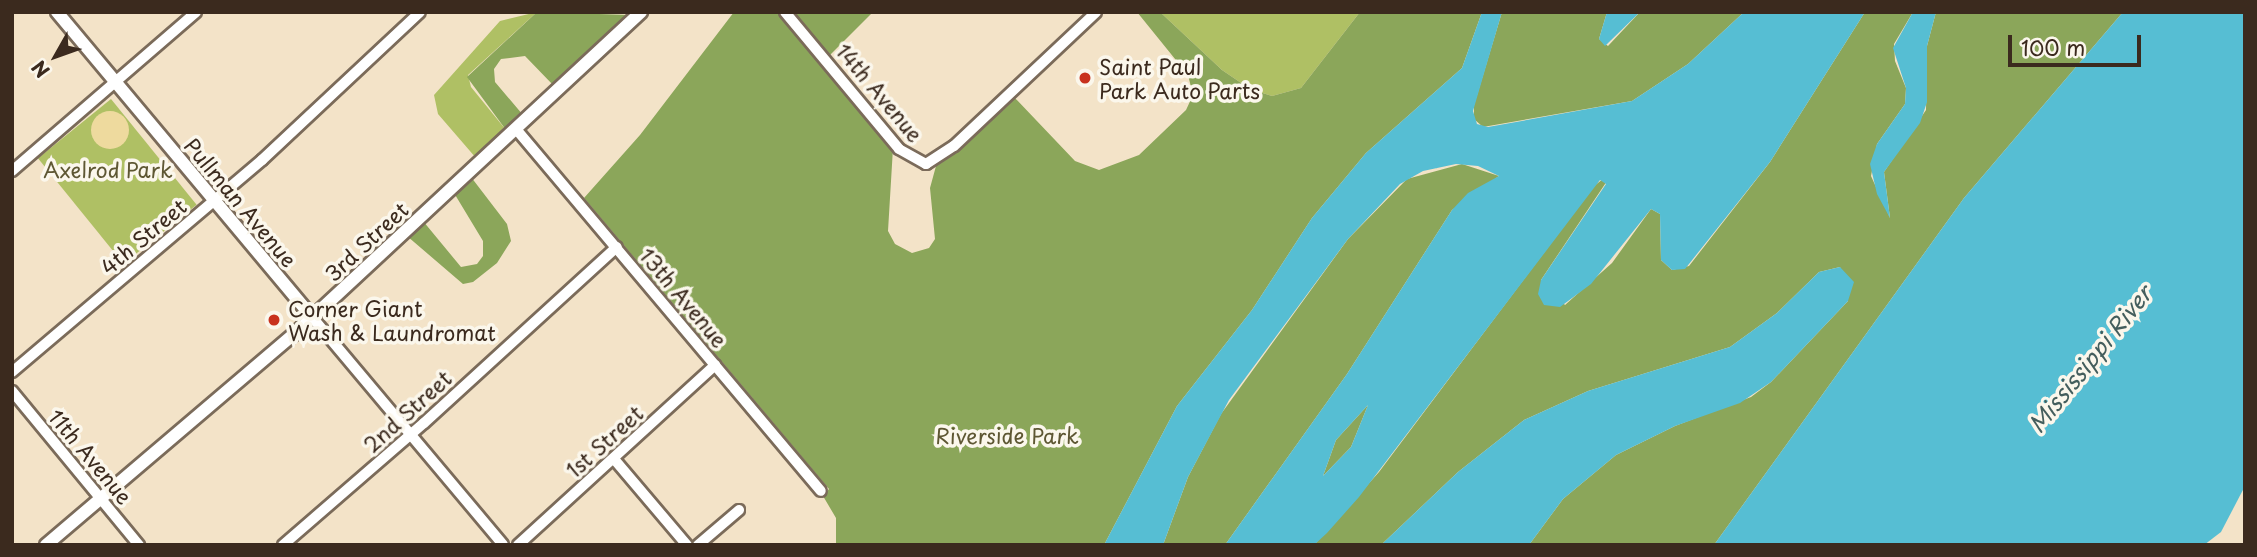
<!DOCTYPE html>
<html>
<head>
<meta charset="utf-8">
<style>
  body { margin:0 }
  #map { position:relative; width:2257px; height:557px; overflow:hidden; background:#f3e3c8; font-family:"Playpen Sans",sans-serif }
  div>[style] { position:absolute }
  .green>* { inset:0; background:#afc064; transform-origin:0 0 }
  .forest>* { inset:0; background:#8ba65a }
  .sand>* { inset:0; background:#eeda9e }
  .round { border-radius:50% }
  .water>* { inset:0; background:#56bed3 }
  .roads { filter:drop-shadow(2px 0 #7b6b5a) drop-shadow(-2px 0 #7b6b5a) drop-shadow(0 2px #7b6b5a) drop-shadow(0 -2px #7b6b5a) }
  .minor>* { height:10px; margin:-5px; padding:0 5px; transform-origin:5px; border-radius:5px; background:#fff }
  .tertiary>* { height:12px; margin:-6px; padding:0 6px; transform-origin:6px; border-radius:6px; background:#fff }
  .dots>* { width:19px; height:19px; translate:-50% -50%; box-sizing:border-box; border:4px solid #fbf7ec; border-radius:50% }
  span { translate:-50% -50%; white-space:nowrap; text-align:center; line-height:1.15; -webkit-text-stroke:7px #fbf7ec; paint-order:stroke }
  .poi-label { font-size:21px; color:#3b2a1e }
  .left { translate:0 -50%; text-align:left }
  .street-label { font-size:21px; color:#3b2a1e }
  .park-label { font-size:21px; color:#5e5733 }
  .water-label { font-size:23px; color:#445e5d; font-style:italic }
  .frame { position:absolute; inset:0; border:14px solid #3b2a1e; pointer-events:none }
  .north { position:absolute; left:21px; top:21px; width:70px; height:70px; -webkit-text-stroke:5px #fbf7ec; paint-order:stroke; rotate:230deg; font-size:19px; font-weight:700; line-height:28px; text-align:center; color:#3b2a1e }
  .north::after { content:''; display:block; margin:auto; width:24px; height:32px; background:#3b2a1e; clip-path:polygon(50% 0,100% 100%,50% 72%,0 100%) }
  .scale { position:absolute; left:2008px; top:35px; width:133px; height:32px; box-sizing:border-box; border:4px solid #3b2a1e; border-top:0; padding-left:9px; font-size:21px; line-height:24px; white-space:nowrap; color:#3b2a1e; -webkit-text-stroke:5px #fbf7ec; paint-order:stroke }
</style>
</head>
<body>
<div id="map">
  <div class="green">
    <div style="clip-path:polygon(537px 12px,468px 75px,471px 87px,506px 130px,476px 158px,438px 114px,434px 95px,500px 21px)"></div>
    <div style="clip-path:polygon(1160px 12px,1360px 12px,1301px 88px,1272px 96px,1250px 89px,1222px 70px)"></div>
    <div style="left:111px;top:99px;width:136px;height:94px;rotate:51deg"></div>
  </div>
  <div class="forest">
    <div style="clip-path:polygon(537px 12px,630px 15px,554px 86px,525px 56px,501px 59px,494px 69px,495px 82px,523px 115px,506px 130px,467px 77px)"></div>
    <div style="clip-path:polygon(734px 12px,780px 12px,893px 148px,888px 231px,895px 244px,912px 253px,929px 248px,935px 239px,930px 188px,936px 166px,1014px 97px,1075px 161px,1099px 170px,1139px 155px,1186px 110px,1193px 95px,1188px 75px,1137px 12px,1160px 12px,1222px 70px,1250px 89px,1272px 96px,1301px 88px,1360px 12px,1482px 12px,1462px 68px,1366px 153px,1312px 218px,1252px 310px,1177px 406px,1104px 545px,836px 545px,836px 518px,823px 496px,829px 489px,584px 198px,640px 135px)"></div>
    <div style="clip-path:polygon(790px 12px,873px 12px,829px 56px)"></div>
    <div style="clip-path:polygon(1502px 12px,1607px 12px,1599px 39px,1608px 46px,1640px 12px,1744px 12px,1688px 64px,1632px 101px,1483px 127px,1474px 119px,1474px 105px)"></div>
    <div style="clip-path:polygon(1865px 12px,1913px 12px,1894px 44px,1895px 61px,1906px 88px,1905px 104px,1877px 144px,1871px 176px,1890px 218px,1884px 172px,1926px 110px,1927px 46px,1936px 12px,2123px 12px,1964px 198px,1714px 545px,1529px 545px,1563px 499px,1616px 455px,1675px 426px,1751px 397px,1771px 382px,1848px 301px,1840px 267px,1819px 272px,1777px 313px,1730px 347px,1588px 391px,1524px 420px,1458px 472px,1381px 545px,1314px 545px,1379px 472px,1594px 186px,1603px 179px,1607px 181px,1541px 280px,1565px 305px,1612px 263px,1651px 209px,1660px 214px,1661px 260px,1672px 270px,1689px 266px,1770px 162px)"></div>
    <div style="clip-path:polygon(1462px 164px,1499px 176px,1452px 210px,1347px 374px,1225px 545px,1163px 545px,1188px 477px,1221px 414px,1348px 239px,1407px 179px)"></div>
    <div style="clip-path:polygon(471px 177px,507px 224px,511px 241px,497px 263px,473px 282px,463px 284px,407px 236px,423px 221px,461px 267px,477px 264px,483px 256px,483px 241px,454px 193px)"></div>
    <div style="clip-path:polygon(1368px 405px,1351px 447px,1323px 476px,1336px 440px)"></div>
  </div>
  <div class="sand">
    <div class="round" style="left:91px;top:111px;width:38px;height:38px"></div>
  </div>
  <div class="water">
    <div style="clip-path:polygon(evenodd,1482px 12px,1502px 12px,1473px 111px,1477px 124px,1488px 127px,1632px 101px,1688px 64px,1744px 12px,1865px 12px,1770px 162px,1685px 269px,1672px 270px,1661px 260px,1660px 214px,1651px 209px,1591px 284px,1560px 307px,1544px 305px,1538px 294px,1541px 280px,1606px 184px,1600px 180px,1359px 497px,1327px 533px,1314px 545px,1225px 545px,1347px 374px,1452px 210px,1468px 193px,1499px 176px,1478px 166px,1456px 164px,1423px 171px,1400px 184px,1348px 239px,1229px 400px,1188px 477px,1163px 545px,1104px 545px,1177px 406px,1252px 310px,1312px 218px,1366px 153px,1462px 68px,1482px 12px,1368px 405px,1351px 447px,1323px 476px,1336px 440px,1368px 405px)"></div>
    <div style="clip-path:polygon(1607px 12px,1640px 12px,1605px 46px,1599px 39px)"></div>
    <div style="clip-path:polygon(1913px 12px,1936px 12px,1927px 46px,1927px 102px,1920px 123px,1884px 172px,1890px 218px,1877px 194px,1870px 164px,1877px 144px,1905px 104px,1906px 88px,1893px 48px)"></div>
    <div style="clip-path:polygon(2123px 12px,2245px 12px,2245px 486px,2221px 532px,2204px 545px,1714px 545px,1964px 198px)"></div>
    <div style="clip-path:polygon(1840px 267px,1854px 282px,1848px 301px,1771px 382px,1740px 403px,1675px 426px,1616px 455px,1563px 499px,1529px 545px,1381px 545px,1458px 472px,1524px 420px,1588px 391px,1730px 347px,1777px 313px,1819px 272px)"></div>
  </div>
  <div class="roads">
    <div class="minor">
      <div style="left:785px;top:12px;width:178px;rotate:50.2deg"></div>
      <div style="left:899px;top:149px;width:31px;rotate:29deg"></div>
      <div style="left:926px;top:164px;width:33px;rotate:-33deg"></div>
      <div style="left:954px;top:146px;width:195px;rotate:-43.3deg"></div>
      <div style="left:516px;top:129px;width:473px;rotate:49.9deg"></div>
      <div style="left:12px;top:171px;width:243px;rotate:-40.8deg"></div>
      <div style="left:312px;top:317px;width:297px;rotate:50deg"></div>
      <div style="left:12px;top:372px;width:328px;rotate:-40.3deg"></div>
      <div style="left:262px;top:160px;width:216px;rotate:-43.1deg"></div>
      <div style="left:12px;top:391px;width:200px;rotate:50.5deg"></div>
      <div style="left:614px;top:459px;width:113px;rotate:49.7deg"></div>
      <div style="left:283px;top:545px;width:186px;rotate:-40.9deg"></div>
      <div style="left:424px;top:423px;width:261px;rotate:-42.4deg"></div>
      <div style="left:518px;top:545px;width:267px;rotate:-42.4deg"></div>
      <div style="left:698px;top:545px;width:54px;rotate:-40.5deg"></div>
    </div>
    <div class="tertiary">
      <div style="left:57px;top:12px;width:398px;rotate:50.1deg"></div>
      <div style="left:46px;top:545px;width:336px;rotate:-40.4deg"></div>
      <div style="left:302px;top:327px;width:463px;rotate:-42.9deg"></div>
    </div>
  </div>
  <div class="dots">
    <div style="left:1085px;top:78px;background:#c8321e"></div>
    <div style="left:274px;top:320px;background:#c8321e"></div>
  </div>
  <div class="poi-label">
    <span class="left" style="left:1099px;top:78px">Saint Paul<br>Park Auto Parts</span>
    <span class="left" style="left:288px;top:320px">Corner Giant<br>Wash &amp; Laundromat</span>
  </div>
  <div class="street-label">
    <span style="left:880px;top:92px;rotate:50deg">14th Avenue</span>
    <span style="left:241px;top:202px;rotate:50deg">Pullman Avenue</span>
    <span style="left:143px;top:236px;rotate:-40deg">4th Street</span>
    <span style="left:366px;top:241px;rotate:-43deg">3rd Street</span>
    <span style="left:684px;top:297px;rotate:50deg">13th Avenue</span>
    <span style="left:407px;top:411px;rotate:-42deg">2nd Street</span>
    <span style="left:604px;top:441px;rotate:-42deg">1st Street</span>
    <span style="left:91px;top:456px;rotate:50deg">11th Avenue</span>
  </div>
  <div class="park-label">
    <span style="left:108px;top:169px">Axelrod Park</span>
    <span style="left:1007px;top:435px">Riverside Park</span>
  </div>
  <div class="water-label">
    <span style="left:2090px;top:359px;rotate:-51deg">Mississippi River</span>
  </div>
  <div class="frame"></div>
  <div class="north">N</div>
  <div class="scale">100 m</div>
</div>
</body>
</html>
